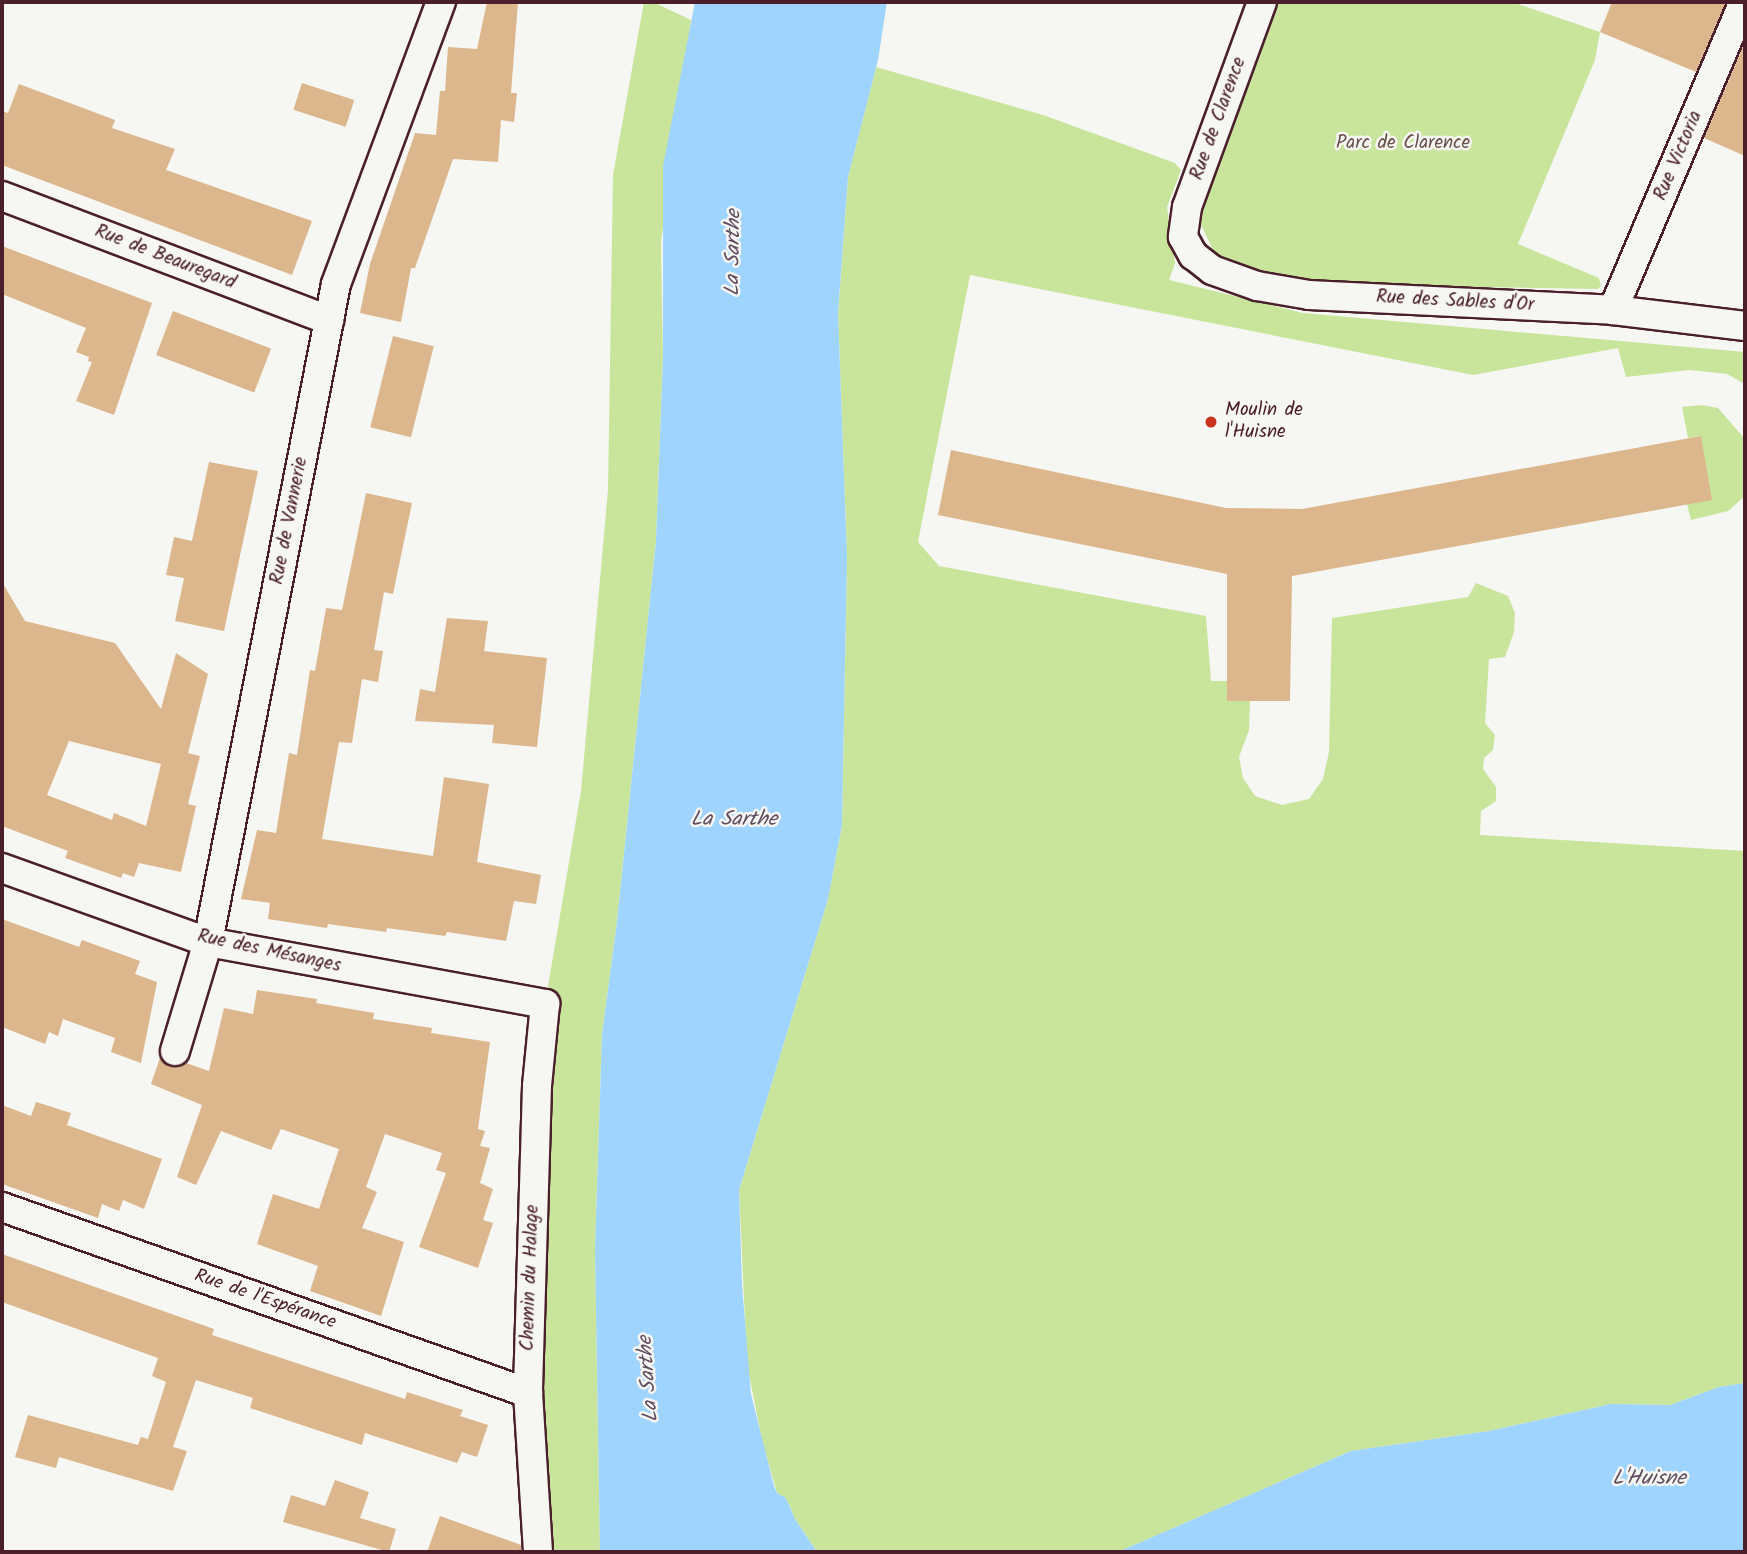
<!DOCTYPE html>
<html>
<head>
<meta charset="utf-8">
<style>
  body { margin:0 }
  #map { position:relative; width:1747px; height:1554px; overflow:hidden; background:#f6f6f2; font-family:Kalam,sans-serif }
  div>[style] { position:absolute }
  .green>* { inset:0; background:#c9e59c }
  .water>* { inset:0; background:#9ed4fd }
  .building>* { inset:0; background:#dcb78d; transform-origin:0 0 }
  .roads { filter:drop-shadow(2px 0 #4a1f2b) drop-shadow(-2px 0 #4a1f2b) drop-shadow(0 2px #4a1f2b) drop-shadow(0 -2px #4a1f2b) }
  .street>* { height:28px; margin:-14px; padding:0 14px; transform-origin:14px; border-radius:14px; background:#f6f6f2 }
  .dots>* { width:19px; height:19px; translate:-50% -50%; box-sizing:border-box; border:4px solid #f6f6f2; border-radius:50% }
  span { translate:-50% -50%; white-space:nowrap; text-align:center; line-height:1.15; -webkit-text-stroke:5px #f6f6f2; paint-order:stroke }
  .street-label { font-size:19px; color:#4a1f2b }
  .park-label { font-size:19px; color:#6a5047 }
  .poi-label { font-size:19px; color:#4a1f2b }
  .left { translate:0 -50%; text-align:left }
  .water-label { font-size:21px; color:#5f4c60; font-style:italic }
  .frame { position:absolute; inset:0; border:4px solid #4a1f2b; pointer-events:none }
</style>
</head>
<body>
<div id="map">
  <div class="green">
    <div style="clip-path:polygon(644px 2px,653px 2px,691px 20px,661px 242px,663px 359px,656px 541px,617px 922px,602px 1035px,595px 1249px,600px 1552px,538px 1552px,545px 1004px,581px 791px,608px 490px,613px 175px)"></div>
    <div style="clip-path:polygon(1270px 2px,1512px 2px,1600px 32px,1595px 60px,1518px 244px,1599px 278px,1601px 286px,1598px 289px,1305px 284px,1219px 262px,1200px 223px,1203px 188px)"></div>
    <div style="clip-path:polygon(876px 67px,1043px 115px,1175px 163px,1181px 170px,1167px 207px,1175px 263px,1169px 280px,1303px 313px,1745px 352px,1745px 384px,1727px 374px,1690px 370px,1626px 377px,1618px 348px,1473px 375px,970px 275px,918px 542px,939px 566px,1206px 616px,1211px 681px,1227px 681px,1227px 701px,1250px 701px,1249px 730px,1239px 757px,1243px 778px,1255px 796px,1282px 805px,1309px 799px,1323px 779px,1329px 752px,1332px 618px,1468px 597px,1476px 583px,1508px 596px,1515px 613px,1514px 632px,1505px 657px,1489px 659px,1485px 723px,1495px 735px,1493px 750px,1484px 758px,1483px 769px,1496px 787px,1496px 801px,1481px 811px,1480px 835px,1745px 851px,1745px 1383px,1719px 1387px,1670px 1405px,1611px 1404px,1489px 1431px,1351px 1451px,1118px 1552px,817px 1552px,795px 1519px,786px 1498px,777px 1493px,762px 1440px,747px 1364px,739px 1190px,828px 899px,842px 825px,847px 556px,838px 313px,848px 177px)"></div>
    <div style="clip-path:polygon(1702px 405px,1718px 408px,1744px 438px,1745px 496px,1728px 511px,1691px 520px,1687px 504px,1701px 436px,1688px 438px,1682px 407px)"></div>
  </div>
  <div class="water">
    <div style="clip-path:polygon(695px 2px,887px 2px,878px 60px,848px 177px,838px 313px,847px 556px,842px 825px,828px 899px,739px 1190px,742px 1285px,751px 1394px,774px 1486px,777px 1493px,786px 1498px,795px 1519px,817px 1552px,600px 1552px,595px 1249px,602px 1035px,617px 922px,656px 541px,663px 359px,663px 166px)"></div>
    <div style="clip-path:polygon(1745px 1383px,1745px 1552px,1118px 1552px,1351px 1451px,1489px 1431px,1611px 1404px,1670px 1405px,1719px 1387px)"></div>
  </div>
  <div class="building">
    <div style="clip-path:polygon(487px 2px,518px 2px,511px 93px,517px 93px,514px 122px,501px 120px,498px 162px,453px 159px,415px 268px,411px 268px,401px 322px,360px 313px,370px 264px,415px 133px,436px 135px,440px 91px,445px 91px,448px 47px,477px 49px)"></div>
    <div style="clip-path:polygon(1612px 2px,1726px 2px,1696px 72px,1600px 32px)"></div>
    <div style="clip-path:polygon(1745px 42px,1745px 156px,1704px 138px)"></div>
    <div style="left:302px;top:83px;width:55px;height:28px;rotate:18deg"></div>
    <div style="clip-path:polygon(19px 84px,115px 120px,112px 128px,175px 149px,166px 170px,312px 221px,292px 275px,2px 165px,2px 111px,8px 113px)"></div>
    <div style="clip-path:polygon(2px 246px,152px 303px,114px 415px,76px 401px,92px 362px,88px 361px,89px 357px,76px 352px,86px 328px,2px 294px)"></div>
    <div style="left:173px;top:311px;width:105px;height:47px;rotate:21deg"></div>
    <div style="left:393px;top:336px;width:42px;height:94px;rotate:14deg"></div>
    <div style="clip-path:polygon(1701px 436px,1712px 500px,1292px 576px,1290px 701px,1227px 701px,1227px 574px,938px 515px,951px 450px,1226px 508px,1302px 509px)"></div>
    <div style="clip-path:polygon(209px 462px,258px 471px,224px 631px,175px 621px,184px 578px,166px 575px,174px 537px,192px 541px)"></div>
    <div style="clip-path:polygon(366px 493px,412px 503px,393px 594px,384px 592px,374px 650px,383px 651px,378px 682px,362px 679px,352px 743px,339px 742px,322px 839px,433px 856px,444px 777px,489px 784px,477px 862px,541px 875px,536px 904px,514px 901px,506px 941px,447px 932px,445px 936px,387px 928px,386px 932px,328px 924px,327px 928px,268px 919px,270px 903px,241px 899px,257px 830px,276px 833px,289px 753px,297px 755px,310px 670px,315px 671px,326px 608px,342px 610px)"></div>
    <div style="clip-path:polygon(evenodd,2px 582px,25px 621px,115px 643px,161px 709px,176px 653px,208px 674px,188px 753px,200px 756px,188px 804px,196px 806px,181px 872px,139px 863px,134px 877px,123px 873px,121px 878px,65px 858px,68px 851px,2px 826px,2px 582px,69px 741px,161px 764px,146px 826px,114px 813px,112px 820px,47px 795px,69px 741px)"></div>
    <div style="clip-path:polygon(447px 618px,488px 621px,484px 651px,547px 658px,537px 747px,492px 743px,494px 725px,415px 721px,420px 689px,435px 692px)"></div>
    <div style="clip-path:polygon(2px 919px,79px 947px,82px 940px,140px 961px,135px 974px,157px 982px,141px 1063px,111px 1052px,115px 1038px,63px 1019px,58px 1036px,49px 1032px,45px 1044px,2px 1027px)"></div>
    <div style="clip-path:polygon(257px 990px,317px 999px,316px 1003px,374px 1013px,373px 1019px,432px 1028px,431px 1033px,490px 1042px,478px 1129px,485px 1131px,480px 1146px,490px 1148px,480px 1183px,493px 1189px,483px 1220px,493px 1223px,478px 1268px,419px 1247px,446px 1173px,436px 1170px,442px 1153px,385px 1134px,366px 1187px,377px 1192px,362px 1228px,404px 1242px,381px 1316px,310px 1291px,318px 1266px,257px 1244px,273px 1194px,319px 1209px,339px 1149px,281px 1129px,271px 1150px,221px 1131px,196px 1185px,177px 1177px,202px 1105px,151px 1084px,160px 1058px,171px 1067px,186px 1063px,209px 1071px,224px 1008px,253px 1014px)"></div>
    <div style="clip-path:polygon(36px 1102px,71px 1113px,67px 1125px,162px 1159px,144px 1209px,123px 1200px,119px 1211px,102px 1204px,98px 1218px,2px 1184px,2px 1105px,31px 1116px)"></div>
    <div style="clip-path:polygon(2px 1254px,214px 1329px,212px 1335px,405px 1399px,407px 1392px,463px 1410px,460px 1416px,488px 1425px,477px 1457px,462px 1452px,457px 1463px,365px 1433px,362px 1445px,250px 1408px,253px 1398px,196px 1380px,173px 1447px,187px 1451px,173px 1491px,59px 1457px,56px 1468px,15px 1457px,28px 1415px,138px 1445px,141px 1437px,148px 1439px,166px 1382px,152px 1376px,158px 1358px,2px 1302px)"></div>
    <div style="clip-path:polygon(335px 1480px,369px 1492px,360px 1518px,396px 1529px,389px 1552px,283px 1522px,291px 1495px,325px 1506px)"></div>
    <div style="clip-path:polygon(440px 1516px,521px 1545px,521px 1552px,427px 1552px)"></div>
  </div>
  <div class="roads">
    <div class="street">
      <div style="left:1262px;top:2px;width:218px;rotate:110.1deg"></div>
      <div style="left:1187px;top:207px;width:30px;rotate:98deg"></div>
      <div style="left:1183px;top:237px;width:21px;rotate:61deg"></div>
      <div style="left:1193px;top:255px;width:24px;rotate:38deg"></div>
      <div style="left:1212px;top:270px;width:48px;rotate:19.6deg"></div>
      <div style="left:1257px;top:286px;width:53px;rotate:9.8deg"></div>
      <div style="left:1309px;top:295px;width:304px;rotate:2.8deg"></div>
      <div style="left:1613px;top:310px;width:133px;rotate:6.9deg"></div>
      <div style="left:2px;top:196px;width:350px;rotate:20.8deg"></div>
      <div style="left:1613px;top:310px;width:335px;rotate:-67deg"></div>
      <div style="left:2px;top:868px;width:219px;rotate:19.8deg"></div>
      <div style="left:208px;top:942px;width:343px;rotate:10.4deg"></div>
      <div style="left:545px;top:1004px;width:82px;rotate:95.6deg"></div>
      <div style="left:537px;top:1086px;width:307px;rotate:91.7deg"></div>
      <div style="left:528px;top:1393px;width:159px;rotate:86.4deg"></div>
      <div style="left:175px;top:1051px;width:114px;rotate:-73.2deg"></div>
      <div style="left:208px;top:942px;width:670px;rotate:-78.99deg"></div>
      <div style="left:336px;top:284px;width:301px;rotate:-69.6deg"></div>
      <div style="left:2px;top:1207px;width:558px;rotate:19.47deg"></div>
    </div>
  </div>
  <div class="dots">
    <div style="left:1211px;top:422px;background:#c8321e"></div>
  </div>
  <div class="street-label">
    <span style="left:1219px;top:119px;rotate:-70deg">Rue de Clarence</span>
    <span style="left:1679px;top:156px;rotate:-67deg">Rue Victoria</span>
    <span style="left:165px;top:258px;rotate:21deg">Rue de Beauregard</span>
    <span style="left:1455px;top:302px;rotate:3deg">Rue des Sables d'Or</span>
    <span style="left:290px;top:521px;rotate:-79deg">Rue de Vannerie</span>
    <span style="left:269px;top:952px;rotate:12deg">Rue des Mésanges</span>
    <span style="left:531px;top:1278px;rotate:-88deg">Chemin du Halage</span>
    <span style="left:265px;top:1300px;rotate:19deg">Rue de l'Espérance</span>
  </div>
  <div class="park-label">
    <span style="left:1403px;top:144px">Parc de Clarence</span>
  </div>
  <div class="poi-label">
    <span class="left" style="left:1225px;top:422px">Moulin de<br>l'Huisne</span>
  </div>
  <div class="water-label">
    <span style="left:734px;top:253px;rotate:-89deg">La Sarthe</span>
    <span style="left:734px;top:820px">La Sarthe</span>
    <span style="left:649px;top:1379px;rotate:-94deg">La Sarthe</span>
    <span style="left:1649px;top:1479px">L'Huisne</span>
  </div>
  <div class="frame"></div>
</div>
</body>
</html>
